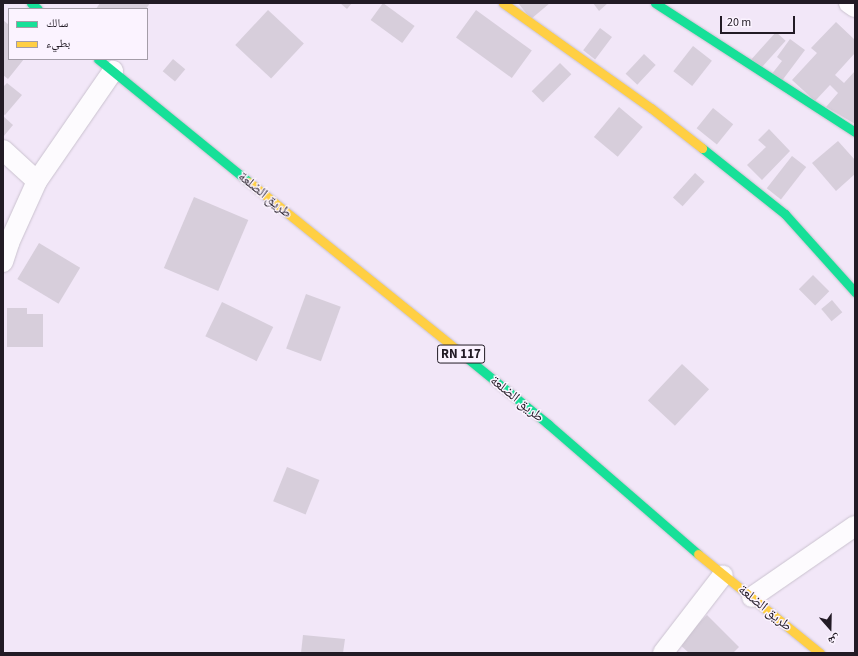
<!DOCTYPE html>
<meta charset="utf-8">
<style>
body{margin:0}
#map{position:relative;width:858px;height:656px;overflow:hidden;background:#f2e7f8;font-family:"Source Sans 3","Noto Naskh Arabic",sans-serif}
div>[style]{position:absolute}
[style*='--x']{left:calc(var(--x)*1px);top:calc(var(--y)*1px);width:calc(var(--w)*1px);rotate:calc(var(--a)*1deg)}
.building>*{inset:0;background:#d7cedb;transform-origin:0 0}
.roads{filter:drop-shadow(0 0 1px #cac2cf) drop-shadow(0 0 1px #cac2cf)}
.street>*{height:20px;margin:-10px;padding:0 10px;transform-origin:10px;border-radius:10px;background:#fdfbfe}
.fast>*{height:9px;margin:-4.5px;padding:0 4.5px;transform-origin:4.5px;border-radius:4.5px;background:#16e098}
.slow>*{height:9px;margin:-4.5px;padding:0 4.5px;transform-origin:4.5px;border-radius:4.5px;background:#ffcf43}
span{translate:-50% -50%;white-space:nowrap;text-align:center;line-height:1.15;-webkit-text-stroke:3px #fbf3ff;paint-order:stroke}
.shield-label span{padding:1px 3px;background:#fbf3ff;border:1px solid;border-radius:3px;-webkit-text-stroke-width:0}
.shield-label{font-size:13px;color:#221b25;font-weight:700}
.street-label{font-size:14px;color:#221b25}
.frame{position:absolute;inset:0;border:4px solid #221b25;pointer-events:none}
.legend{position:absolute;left:8px;top:8px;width:140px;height:52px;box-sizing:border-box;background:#fbf3ff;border:1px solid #a49da8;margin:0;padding:5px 7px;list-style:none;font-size:12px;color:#221b25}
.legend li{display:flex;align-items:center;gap:8px;height:20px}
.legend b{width:20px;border:1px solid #a49da8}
.north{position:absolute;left:810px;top:608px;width:40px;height:40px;-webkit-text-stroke:3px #fbf3ff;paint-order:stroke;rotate:160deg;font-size:11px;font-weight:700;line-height:16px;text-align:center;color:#221b25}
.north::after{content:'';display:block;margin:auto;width:14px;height:18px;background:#221b25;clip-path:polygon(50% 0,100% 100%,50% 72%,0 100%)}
.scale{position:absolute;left:720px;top:16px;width:75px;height:18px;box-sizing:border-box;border:2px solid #221b25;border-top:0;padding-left:5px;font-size:12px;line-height:14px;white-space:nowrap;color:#221b25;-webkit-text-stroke:3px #fbf3ff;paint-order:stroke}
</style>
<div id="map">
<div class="building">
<div style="clip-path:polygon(100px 3px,150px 3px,146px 9px,96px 9px)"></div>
<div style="clip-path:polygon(340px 3px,352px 3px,347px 9px)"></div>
<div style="left:383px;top:3px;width:39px;height:21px;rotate:36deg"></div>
<div style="clip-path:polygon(518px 3px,550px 3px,531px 19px)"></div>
<div style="clip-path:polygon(593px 3px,608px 3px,599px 11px)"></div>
<div style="left:268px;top:10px;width:49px;height:48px;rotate:43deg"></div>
<div style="left:476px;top:10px;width:69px;height:34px;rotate:36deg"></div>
<div style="clip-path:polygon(3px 20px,9px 25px,9px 59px,24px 59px,8px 79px,3px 75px)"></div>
<div style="clip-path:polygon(836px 22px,855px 40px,855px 53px,835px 75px,844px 83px,855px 71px,855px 124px,826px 107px,838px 93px,830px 85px,815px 101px,792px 80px,817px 53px,811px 48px)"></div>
<div style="left:600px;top:28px;width:15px;height:28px;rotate:37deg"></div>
<div style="left:776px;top:32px;width:13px;height:37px;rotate:42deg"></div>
<div style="clip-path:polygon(790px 39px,805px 50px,781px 82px,771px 75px,782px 61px,777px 57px)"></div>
<div style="left:693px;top:46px;width:24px;height:32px;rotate:38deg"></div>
<div style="left:644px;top:54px;width:16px;height:27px;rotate:43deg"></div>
<div style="left:173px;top:59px;width:16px;height:16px;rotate:40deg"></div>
<div style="left:560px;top:63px;width:16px;height:40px;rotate:45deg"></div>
<div style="clip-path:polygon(7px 83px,22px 95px,5px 115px,3px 114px,3px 87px)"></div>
<div style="left:619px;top:107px;width:31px;height:39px;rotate:40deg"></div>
<div style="left:713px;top:108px;width:26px;height:26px;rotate:39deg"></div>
<div style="clip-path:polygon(3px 116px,13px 125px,3px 137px)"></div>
<div style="clip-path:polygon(769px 129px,790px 151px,762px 180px,747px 165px,766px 147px,758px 140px)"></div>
<div style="clip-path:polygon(838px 141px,855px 160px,855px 174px,836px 191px,812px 163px)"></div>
<div style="left:792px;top:156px;width:18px;height:41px;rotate:38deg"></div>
<div style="left:695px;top:173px;width:13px;height:33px;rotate:42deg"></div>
<div style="left:194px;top:197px;width:59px;height:77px;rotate:23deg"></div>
<div style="left:39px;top:243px;width:48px;height:42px;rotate:31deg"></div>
<div style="left:813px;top:275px;width:23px;height:20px;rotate:45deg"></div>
<div style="left:306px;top:294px;width:37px;height:58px;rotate:20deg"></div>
<div style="left:832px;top:300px;width:16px;height:14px;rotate:50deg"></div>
<div style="left:222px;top:302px;width:57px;height:38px;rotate:26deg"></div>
<div style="clip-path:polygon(7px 308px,27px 308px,27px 314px,43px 314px,43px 347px,7px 347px)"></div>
<div style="left:682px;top:364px;width:37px;height:50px;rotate:43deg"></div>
<div style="left:287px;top:467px;width:35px;height:37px;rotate:22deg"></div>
<div style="clip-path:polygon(707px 615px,739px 647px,733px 653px,689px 653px,678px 643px)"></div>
<div style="clip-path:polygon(303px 635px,345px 639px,343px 653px,301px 653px)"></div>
</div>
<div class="roads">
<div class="street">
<div style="--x:849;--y:3;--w:7;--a:34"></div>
<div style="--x:3;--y:150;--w:46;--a:42.4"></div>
<div style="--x:3;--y:262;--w:20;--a:-72"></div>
<div style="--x:9;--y:243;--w:68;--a:-65.7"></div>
<div style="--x:37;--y:181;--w:134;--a:-55.4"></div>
<div style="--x:752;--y:597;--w:125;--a:-34.6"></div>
<div style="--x:663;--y:653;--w:98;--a:-52.4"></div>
</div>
<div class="fast">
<div style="--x:31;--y:3;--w:9;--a:41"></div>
<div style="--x:655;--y:3;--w:238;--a:32.8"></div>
<div style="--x:98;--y:59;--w:195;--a:39.2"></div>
<div style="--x:702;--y:148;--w:106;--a:38.5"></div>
<div style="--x:785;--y:214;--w:105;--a:48.1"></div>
<div style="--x:456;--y:349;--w:119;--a:39.2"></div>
<div style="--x:548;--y:424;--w:198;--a:40.9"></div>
</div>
<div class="slow">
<div style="--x:503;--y:3;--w:181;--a:35.4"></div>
<div style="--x:651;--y:108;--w:65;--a:38.1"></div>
<div style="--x:249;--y:182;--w:266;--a:38.9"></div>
<div style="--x:698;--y:554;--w:157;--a:39.1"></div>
</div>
</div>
<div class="shield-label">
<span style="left:461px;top:354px">RN 117</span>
</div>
<div class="street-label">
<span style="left:265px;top:195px;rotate:39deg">طريق الضلعة</span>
<span style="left:517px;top:399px;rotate:39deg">طريق الضلعة</span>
<span style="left:765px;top:608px;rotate:39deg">طريق الضلعة</span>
</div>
<div class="frame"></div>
<ul class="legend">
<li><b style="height:5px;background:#16e098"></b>سالك</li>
<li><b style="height:5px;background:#ffcf43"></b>بطيء</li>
</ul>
<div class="north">ش</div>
<div class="scale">20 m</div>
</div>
